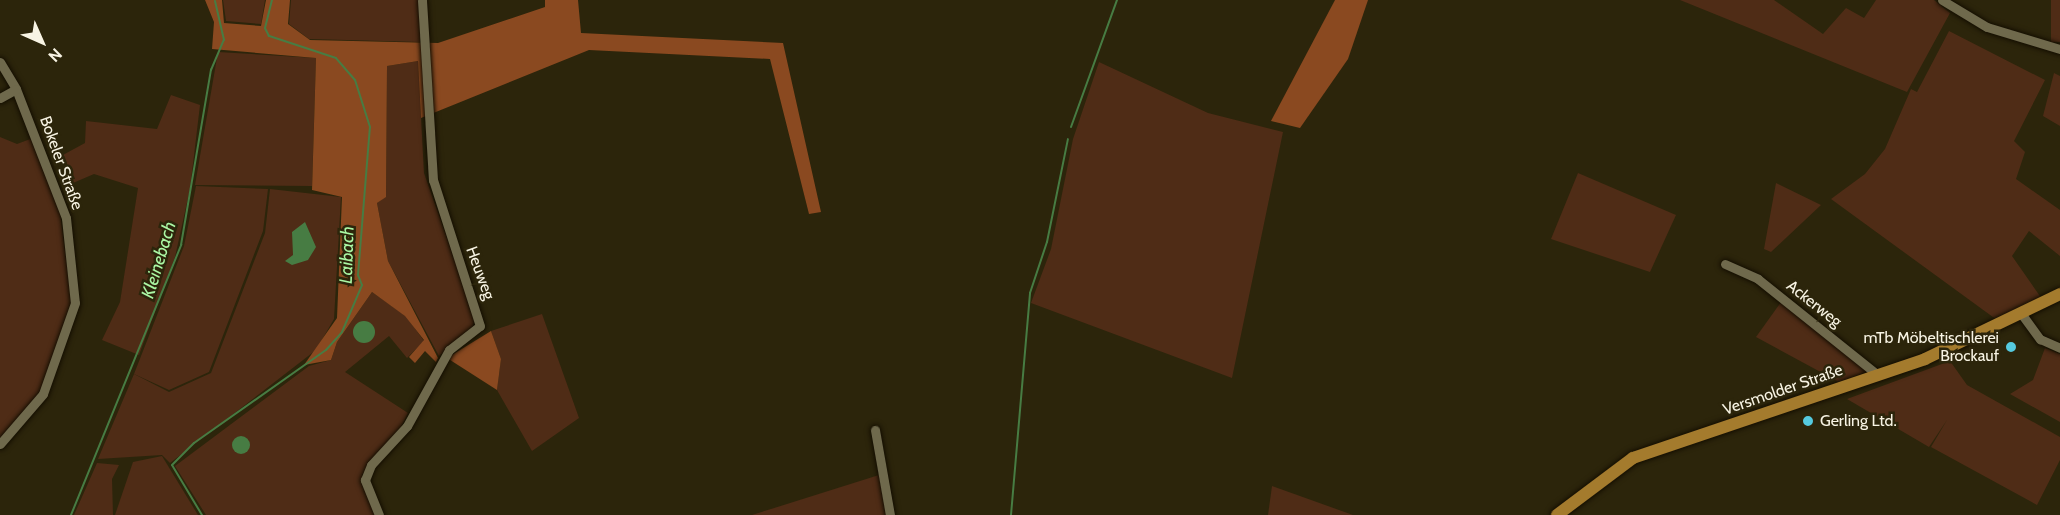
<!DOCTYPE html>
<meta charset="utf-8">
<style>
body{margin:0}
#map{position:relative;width:2060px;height:515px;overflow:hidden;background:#2c250b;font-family:Cabin,sans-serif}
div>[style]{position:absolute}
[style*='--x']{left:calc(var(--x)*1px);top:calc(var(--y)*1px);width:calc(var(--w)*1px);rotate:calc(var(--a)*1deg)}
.green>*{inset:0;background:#4f2c16;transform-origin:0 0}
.forest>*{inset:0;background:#8a4920}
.water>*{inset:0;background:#477c43}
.round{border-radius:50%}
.stream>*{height:2px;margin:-1px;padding:0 1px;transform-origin:1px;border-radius:1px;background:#477c43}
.roads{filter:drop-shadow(0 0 2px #140e00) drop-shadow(0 0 2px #140e00)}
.minor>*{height:9px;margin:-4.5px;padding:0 4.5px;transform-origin:4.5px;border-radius:4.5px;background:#6f694c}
.major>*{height:12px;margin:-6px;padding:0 6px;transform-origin:6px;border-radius:6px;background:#a47b2d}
.dots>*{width:16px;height:16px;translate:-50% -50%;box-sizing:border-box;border:3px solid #2c250b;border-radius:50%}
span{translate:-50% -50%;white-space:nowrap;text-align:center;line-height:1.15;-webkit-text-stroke:5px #2c250b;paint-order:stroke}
.street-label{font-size:16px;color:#f8f4e4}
.poi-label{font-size:16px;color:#f8f4e4}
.right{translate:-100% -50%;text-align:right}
.left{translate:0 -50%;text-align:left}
.water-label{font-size:18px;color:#abf7a4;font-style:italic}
.north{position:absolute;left:12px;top:12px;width:60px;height:60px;-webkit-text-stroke:4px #2c250b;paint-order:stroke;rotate:135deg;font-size:16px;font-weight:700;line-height:24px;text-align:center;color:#f8f4e4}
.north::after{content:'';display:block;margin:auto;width:21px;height:27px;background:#f8f4e4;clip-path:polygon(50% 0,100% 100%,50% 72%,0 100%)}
</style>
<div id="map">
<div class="green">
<div style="clip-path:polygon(223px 0,265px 0,261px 24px,226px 21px)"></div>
<div style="clip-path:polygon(291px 0,420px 0,420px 42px,309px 39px,289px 24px)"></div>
<div style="clip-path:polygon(1680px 0,1774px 0,1823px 34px,1846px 8px,1864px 18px,1876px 0,1934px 0,1950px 13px,1907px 92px)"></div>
<div style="left:2051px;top:0;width:9px;height:42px"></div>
<div style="clip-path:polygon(1949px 31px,2045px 80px,2014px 141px,2025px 152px,2016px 179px,2060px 210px,2060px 256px,2029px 231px,2012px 256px,2042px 299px,1997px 320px,1831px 199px,1865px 174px,1885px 149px,1911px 89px,1917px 92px)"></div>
<div style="clip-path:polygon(218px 52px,316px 58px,312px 186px,195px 185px)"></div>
<div style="clip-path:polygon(418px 61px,424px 173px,475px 318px,472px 329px,439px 356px,388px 261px,377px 203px,386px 196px,387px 66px)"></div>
<div style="clip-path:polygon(1099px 62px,1208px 113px,1283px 132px,1232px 378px,1031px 303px,1051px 249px,1073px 139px)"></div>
<div style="clip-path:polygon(2054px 73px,2060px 76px,2060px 126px,2043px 116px)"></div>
<div style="clip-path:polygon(171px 95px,200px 105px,190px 189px,175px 257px,139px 355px,102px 340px,120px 302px,138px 188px,94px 174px,73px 183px,61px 156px,85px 143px,86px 121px,157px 129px)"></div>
<div style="clip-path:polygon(0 137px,17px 144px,33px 138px,60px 213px,72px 305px,40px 394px,0 438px)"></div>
<div style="clip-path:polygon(1578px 173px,1676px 215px,1650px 272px,1551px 239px)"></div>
<div style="clip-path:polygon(1776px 183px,1821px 205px,1771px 252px,1764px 249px)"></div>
<div style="clip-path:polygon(196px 186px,268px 189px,263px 231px,209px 372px,169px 390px,134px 374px,184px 246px)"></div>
<div style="clip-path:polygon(270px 189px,341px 197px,334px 319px,316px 350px,170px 463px,162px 455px,98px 459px,134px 374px,169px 392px,211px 373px,265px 233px)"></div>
<div style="clip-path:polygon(372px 292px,406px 316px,424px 341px,407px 358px,389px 336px,345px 372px,408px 413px,395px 439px,362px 475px,376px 515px,206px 515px,175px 466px,309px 366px,331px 360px,337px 342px)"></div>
<div style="clip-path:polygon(1781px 302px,1869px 371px,1839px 382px,1756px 337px)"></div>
<div style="clip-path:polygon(542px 314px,579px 418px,532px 451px,497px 390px,501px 359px,491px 331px)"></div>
<div style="clip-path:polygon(2045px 348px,2060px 354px,2060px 422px,2010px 394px,2033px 380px)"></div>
<div style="clip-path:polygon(1950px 361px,1967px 385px,2060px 437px,2060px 460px,2037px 505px,1931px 447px,1947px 420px,1929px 447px,1847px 399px)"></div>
<div style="clip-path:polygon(162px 456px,198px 515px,115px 515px,133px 462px)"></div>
<div style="clip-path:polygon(97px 463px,119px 465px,112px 479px,113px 515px,74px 515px)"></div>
<div style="clip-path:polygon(879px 475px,886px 515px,752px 515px)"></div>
<div style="clip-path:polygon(1272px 486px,1353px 515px,1268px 515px)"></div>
</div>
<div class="forest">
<div style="clip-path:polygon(205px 0,222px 0,224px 23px,261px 26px,266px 0,290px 0,288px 24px,310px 40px,438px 43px,545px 7px,545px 0,578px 0,581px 33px,783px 43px,821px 212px,809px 214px,770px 59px,589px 50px,421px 118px,418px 61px,387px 66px,386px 197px,377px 203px,388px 261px,438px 358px,436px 362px,425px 351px,415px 363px,409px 357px,424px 340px,405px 316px,372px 292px,337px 342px,331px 360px,304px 365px,337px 318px,342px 197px,312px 190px,316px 58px,212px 49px,214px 22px)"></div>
<div style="clip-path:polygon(1335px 0,1368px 0,1348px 59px,1300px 128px,1271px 121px)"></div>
<div style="clip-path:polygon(491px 331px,501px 359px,497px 390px,447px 358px)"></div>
</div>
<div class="water">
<div style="clip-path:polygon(305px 222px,316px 247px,308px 260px,292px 265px,285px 261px,293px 255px,292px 232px)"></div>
<div class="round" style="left:353px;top:321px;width:22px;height:22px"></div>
<div class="round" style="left:232px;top:436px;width:18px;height:18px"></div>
</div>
<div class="stream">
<div style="--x:1071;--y:127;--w:135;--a:-70.1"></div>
<div style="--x:71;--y:515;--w:292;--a:-67.8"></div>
<div style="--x:181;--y:245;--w:178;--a:-80.3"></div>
<div style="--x:211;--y:70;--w:33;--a:-67"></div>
<div style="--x:224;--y:40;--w:40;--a:-103"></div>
<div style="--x:202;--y:515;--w:58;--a:-121"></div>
<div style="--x:172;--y:465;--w:31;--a:-45"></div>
<div style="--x:194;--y:443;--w:161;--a:-35.2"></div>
<div style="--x:326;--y:350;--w:24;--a:-48"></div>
<div style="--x:342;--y:332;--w:51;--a:-66.9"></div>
<div style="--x:362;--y:285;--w:11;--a:-112"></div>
<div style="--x:358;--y:275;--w:148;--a:-85.4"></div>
<div style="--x:370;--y:127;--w:49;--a:-107.7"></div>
<div style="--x:355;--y:80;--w:29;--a:-131"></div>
<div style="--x:336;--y:58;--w:71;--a:-161.8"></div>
<div style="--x:269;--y:36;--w:9;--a:-117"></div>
<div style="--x:265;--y:28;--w:29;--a:-76"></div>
<div style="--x:1011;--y:515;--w:223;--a:-85.1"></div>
<div style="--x:1030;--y:293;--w:54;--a:-71.6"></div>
<div style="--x:1047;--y:242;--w:105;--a:-78.5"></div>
</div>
<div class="roads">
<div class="minor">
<div style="--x:1942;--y:0;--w:52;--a:31"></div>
<div style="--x:1987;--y:27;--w:76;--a:16.8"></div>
<div style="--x:0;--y:62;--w:31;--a:59"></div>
<div style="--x:16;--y:89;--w:138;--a:68.8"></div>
<div style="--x:66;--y:218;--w:85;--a:84"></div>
<div style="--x:75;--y:303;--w:96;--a:109.4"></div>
<div style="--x:43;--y:394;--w:66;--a:130.7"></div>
<div style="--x:0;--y:98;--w:18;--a:-29"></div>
<div style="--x:1725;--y:264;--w:36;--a:24"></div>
<div style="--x:1758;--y:279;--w:154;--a:38.7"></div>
<div style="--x:2023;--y:316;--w:29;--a:54"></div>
<div style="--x:2040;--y:339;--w:22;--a:24"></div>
<div style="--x:875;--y:430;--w:86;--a:80"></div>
<div style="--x:379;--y:515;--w:38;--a:-112"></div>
<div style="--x:365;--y:480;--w:16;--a:-68"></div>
<div style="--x:371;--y:465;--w:53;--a:-47.3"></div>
<div style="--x:407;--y:426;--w:87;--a:-61.1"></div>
<div style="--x:449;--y:350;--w:39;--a:-38"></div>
<div style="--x:480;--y:326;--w:153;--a:-107.8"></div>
<div style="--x:433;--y:180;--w:180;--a:-93.5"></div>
</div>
<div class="major">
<div style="--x:1557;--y:515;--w:95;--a:-36.9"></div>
<div style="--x:1633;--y:458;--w:308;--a:-18.7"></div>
<div style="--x:1925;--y:359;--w:150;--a:-25.7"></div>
</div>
</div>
<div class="dots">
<div style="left:2011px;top:347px;background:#55cadf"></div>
<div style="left:1808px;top:421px;background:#55cadf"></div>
</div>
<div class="street-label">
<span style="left:61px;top:163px;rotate:70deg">Bokeler Straße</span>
<span style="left:480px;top:273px;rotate:70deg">Heuweg</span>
<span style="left:1814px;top:304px;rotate:38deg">Ackerweg</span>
<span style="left:1783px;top:390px;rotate:-19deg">Versmolder Straße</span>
</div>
<div class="poi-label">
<span class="right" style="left:1999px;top:347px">mTb Möbeltischlerei<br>Brockauf</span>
<span class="left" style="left:1820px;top:421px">Gerling Ltd.</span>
</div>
<div class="water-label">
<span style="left:347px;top:255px;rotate:-88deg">Laibach</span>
<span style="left:159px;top:260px;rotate:-73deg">Kleinebach</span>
</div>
<div class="north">N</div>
</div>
